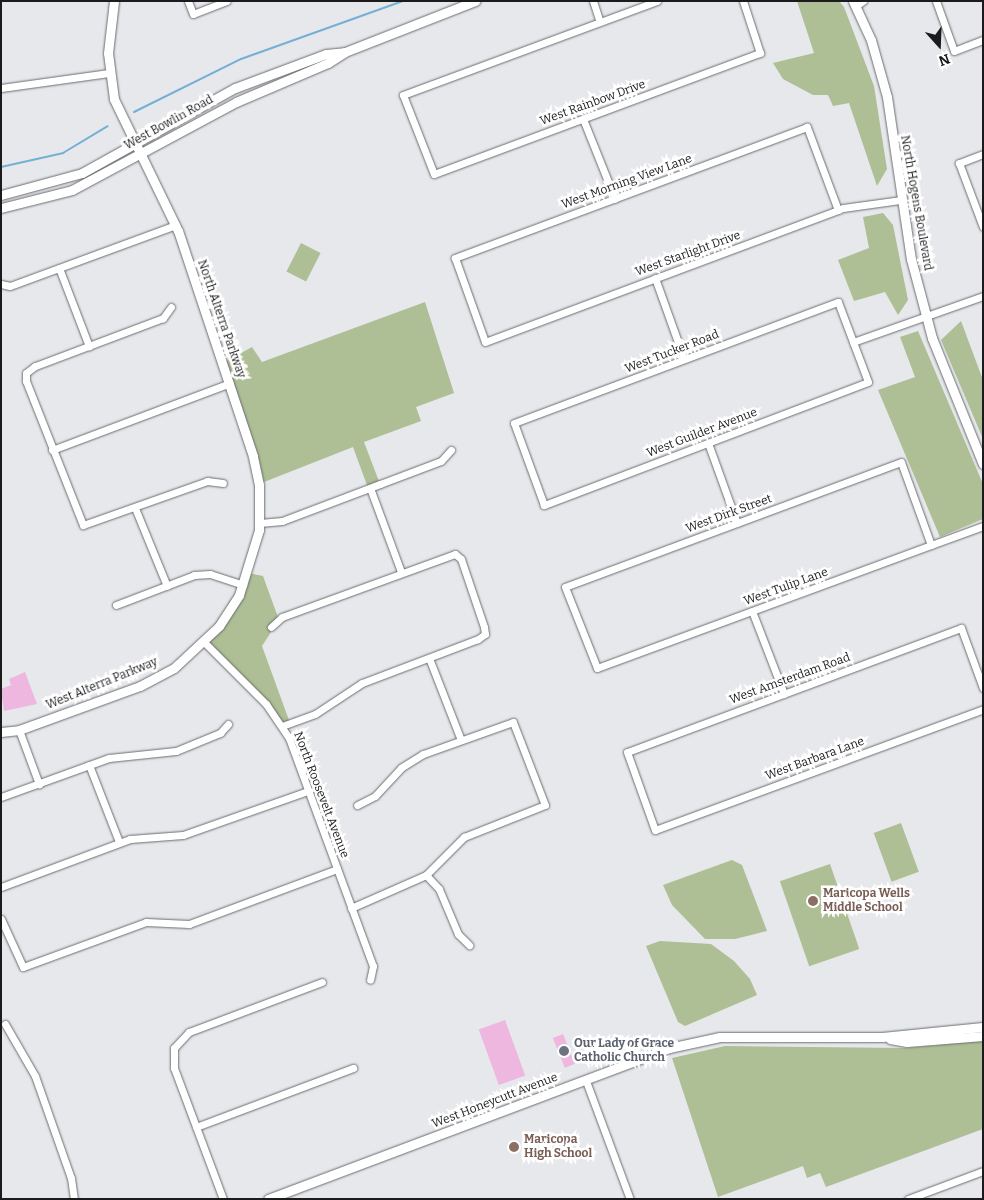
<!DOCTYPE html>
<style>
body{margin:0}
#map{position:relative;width:984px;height:1200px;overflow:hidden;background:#e6e8ec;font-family:Bitter,serif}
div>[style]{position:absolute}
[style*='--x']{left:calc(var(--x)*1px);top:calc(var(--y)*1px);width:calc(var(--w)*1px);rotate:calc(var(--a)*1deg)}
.green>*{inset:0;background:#aebe95;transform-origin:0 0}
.stream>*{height:2px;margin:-1px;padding:0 1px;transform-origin:1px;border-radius:1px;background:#74b0d5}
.building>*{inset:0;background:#eeb7e0;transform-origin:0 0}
.roads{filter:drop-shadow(0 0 1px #6a6c70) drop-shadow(0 0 1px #6a6c70)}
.minor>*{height:7px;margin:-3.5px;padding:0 3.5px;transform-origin:3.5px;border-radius:3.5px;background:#fff}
.tertiary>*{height:9px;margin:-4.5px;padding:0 4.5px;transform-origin:4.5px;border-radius:4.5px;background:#fff}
.dots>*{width:14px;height:14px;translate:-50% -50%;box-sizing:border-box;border:2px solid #fff;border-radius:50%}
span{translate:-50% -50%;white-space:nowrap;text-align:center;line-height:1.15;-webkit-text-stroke:5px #fff;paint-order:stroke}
.street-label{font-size:12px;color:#1b1b1d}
.education-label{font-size:12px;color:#785e54;font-weight:700}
.left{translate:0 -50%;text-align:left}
.worship-label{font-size:12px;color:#5b616d;font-weight:700}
.frame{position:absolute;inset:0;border:2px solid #1b1b1d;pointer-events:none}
.north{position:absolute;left:914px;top:20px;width:50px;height:50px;-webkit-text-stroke:4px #fff;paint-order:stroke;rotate:160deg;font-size:14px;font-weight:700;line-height:20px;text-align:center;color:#1b1b1d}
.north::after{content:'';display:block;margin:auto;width:18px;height:22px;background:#1b1b1d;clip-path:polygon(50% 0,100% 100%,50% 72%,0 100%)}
</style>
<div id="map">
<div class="green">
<div style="clip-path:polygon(797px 1px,839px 1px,844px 7px,874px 86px,887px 169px,877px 186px,849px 103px,833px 106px,828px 95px,813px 95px,783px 79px,773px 63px,814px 53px)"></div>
<div style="clip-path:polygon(883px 213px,893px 225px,908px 300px,898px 315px,885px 292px,854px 301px,838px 260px,869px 248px,863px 217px)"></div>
<div style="left:301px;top:243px;width:22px;height:32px;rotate:27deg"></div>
<div style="clip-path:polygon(425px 302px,454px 393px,416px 407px,421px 421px,364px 442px,380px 484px,368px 488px,353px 447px,259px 484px,223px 363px,252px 347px,262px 362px)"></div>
<div style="clip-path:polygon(961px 321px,983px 380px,983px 439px,941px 340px)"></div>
<div style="clip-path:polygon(918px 331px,983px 484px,983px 519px,940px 537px,878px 390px,915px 377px,900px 337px)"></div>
<div style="clip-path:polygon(248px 573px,263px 576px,279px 620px,262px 646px,290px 723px,282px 726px,204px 642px)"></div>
<div style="left:901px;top:823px;width:52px;height:29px;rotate:70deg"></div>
<div style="clip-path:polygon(732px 860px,742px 865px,767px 931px,735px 939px,705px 939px,672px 905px,663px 885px)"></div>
<div style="left:830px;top:864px;width:90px;height:53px;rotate:71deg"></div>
<div style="clip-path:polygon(660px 941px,711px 944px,734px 961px,750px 979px,757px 995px,685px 1026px,678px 1022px,646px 946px)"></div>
<div style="clip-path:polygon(983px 1041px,983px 1129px,826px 1187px,820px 1173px,807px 1178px,803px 1166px,718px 1197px,672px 1058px,725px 1046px,906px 1048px)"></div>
</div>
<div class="stream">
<div style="--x:134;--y:112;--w:119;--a:-26.4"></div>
<div style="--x:241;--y:59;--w:172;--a:-19.7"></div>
<div style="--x:1;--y:167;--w:64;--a:-12.7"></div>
<div style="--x:63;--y:153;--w:52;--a:-31"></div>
</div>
<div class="building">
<div style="clip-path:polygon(25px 672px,37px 704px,4px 711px,1px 689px,11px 685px,9px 679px)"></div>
<div style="left:505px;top:1020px;width:59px;height:28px;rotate:70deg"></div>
<div style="left:563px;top:1034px;width:32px;height:11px;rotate:68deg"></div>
</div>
<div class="roads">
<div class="minor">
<div style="--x:188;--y:1;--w:14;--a:69"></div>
<div style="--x:193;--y:14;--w:36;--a:-21"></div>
<div style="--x:593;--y:1;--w:22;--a:72"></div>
<div style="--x:657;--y:1;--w:271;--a:159.7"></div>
<div style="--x:403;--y:95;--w:85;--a:68.6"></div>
<div style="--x:434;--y:174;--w:348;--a:-20.4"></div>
<div style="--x:760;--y:53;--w:55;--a:-108.1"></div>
<div style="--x:936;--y:1;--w:53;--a:70.2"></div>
<div style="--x:954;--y:51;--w:31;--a:-21"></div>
<div style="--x:856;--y:6;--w:9;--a:-36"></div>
<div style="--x:1;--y:88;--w:109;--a:-7.9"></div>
<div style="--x:583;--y:119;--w:86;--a:68.2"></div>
<div style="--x:983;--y:154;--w:26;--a:159"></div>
<div style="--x:959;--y:163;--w:68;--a:69.4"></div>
<div style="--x:838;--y:210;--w:89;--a:-110.5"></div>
<div style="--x:807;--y:127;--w:376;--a:159.6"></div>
<div style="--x:455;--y:258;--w:89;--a:70.3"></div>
<div style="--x:485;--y:342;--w:377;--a:-20.5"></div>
<div style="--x:838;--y:210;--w:5;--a:-22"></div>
<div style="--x:843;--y:208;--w:59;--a:-7.9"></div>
<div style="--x:59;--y:268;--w:84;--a:69"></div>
<div style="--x:655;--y:278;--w:86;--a:70.3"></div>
<div style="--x:1;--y:284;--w:9;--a:13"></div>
<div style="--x:10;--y:286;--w:177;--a:-20.2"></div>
<div style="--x:838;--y:302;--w:85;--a:69.4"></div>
<div style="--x:868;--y:382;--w:347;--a:159.2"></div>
<div style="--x:544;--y:505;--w:87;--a:-110.1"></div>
<div style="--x:514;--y:423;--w:346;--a:-20.5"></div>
<div style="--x:171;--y:307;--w:14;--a:126"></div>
<div style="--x:163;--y:318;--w:137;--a:159.4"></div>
<div style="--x:35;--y:366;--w:11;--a:142"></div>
<div style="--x:26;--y:373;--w:8;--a:90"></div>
<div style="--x:26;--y:381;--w:155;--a:68.4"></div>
<div style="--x:83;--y:525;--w:132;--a:-19.5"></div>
<div style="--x:207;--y:481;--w:16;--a:7"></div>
<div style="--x:853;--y:342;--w:138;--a:-19.5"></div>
<div style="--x:708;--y:443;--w:85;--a:70.1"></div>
<div style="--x:52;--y:450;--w:190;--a:-20.6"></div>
<div style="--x:370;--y:488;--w:90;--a:69.7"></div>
<div style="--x:135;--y:508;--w:84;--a:67.7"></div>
<div style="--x:260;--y:523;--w:22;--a:-5"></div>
<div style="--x:282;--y:521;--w:105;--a:-20.7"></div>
<div style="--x:380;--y:484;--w:65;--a:-20.7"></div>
<div style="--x:441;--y:461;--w:15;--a:-48"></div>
<div style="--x:931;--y:545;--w:88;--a:-109.9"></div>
<div style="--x:901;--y:462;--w:358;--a:159.6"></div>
<div style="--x:565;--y:587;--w:87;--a:68.4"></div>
<div style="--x:597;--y:668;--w:356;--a:-20.2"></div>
<div style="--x:931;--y:545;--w:55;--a:-20.1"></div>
<div style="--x:116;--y:605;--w:84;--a:-21"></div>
<div style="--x:194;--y:575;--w:16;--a:-4"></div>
<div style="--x:210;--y:574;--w:35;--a:18"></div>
<div style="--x:752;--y:611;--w:89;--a:68.9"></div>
<div style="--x:271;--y:627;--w:15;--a:-42"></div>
<div style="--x:282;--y:617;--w:184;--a:-20"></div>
<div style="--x:455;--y:554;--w:8;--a:40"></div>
<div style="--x:461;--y:559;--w:72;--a:71.3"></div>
<div style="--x:484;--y:627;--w:7;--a:82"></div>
<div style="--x:485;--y:634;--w:9;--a:144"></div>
<div style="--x:478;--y:639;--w:124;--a:159.2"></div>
<div style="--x:362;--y:683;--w:56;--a:146.6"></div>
<div style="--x:315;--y:714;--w:35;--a:160"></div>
<div style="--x:204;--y:642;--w:88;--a:45"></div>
<div style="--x:266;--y:704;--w:41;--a:55.9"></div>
<div style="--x:289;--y:738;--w:243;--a:69.8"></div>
<div style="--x:373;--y:966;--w:14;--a:102"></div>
<div style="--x:429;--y:658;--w:88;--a:68.7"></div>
<div style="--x:983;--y:688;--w:64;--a:-110.1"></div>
<div style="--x:961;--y:628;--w:356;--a:159.6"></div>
<div style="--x:627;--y:752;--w:83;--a:70.3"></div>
<div style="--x:655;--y:830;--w:350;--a:-20.2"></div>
<div style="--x:19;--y:730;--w:58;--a:69.7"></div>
<div style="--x:89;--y:765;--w:83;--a:68.7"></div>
<div style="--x:1;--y:797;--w:115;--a:-19.9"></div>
<div style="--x:109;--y:758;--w:67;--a:-6"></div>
<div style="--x:176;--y:751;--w:48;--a:-22.2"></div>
<div style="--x:220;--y:733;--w:12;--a:-48"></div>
<div style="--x:426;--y:875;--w:19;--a:47"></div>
<div style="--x:439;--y:889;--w:49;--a:67.1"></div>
<div style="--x:458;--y:934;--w:16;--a:45"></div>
<div style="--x:1;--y:887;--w:138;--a:-20.4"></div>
<div style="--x:130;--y:839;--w:53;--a:-4.3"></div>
<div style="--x:183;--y:835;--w:133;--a:-19.4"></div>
<div style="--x:351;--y:908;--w:82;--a:-23.7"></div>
<div style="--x:426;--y:875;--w:54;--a:-45"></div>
<div style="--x:464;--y:837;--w:87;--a:-21.6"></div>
<div style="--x:545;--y:805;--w:89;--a:-111.1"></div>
<div style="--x:513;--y:722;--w:96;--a:160.4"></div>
<div style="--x:423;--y:754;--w:26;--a:148"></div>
<div style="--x:401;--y:768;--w:38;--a:133"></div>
<div style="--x:375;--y:796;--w:20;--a:153"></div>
<div style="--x:1;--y:919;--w:53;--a:65.4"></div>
<div style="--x:23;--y:967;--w:131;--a:-20.1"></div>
<div style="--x:146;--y:922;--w:43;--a:2.7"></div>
<div style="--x:189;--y:924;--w:158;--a:-20.4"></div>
<div style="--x:5;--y:1024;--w:60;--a:60"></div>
<div style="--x:35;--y:1076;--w:108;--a:70.6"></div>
<div style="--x:71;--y:1178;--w:21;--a:82"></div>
<div style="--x:586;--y:1081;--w:126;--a:69.6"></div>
<div style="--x:196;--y:1127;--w:168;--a:-20.6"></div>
<div style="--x:223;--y:1199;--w:140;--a:-110.5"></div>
<div style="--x:174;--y:1068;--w:20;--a:-90"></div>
<div style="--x:174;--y:1048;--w:22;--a:-47"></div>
<div style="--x:189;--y:1032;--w:142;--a:-20.6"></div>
<div style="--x:908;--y:1199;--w:80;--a:-20.5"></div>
</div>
<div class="tertiary">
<div style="--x:853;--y:1;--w:43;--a:65.2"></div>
<div style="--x:871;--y:40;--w:59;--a:74.3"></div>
<div style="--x:887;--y:97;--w:164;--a:81.6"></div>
<div style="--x:911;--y:259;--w:82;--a:75.1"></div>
<div style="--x:932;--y:338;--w:136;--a:68"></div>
<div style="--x:1;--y:195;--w:84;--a:-15.2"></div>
<div style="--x:82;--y:173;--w:175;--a:-29.1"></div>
<div style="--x:235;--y:88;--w:97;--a:-20.5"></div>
<div style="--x:326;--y:54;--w:18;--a:-6"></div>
<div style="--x:1;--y:208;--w:73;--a:-14.2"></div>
<div style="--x:72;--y:190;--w:186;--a:-28.2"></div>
<div style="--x:236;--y:102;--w:100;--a:-23"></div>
<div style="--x:328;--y:63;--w:20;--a:-33"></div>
<div style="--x:345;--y:52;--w:140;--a:-21.4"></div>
<div style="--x:1;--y:732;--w:18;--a:-6"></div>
<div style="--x:19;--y:730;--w:129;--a:-20"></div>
<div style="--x:140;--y:686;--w:38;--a:-28"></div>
<div style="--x:174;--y:668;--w:62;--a:-43"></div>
<div style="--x:219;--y:626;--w:37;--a:-57"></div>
<div style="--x:239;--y:595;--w:68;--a:-72.9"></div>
<div style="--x:259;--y:530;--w:45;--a:-90"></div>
<div style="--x:259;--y:485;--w:30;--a:-102"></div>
<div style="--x:253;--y:456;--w:237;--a:-108.4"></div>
<div style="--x:178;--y:231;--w:147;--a:-115.9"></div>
<div style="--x:114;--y:99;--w:46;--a:-97.4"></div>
<div style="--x:108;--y:53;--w:52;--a:-83.4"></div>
<div style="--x:890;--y:1039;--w:17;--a:10"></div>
<div style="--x:907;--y:1042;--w:76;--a:-4.5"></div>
<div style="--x:268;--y:1199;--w:428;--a:-20.6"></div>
<div style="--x:669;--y:1048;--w:52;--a:-12.2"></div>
<div style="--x:720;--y:1037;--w:162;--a:0"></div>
<div style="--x:882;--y:1037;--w:101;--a:-5.7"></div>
</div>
</div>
<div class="dots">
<div style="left:813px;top:901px;background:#8d6e63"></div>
<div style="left:564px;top:1051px;background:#6b7280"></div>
<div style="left:514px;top:1147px;background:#8d6e63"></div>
</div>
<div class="street-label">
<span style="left:593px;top:103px;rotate:-20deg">West Rainbow Drive</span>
<span style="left:169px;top:123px;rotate:-29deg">West Bowlin Road</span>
<span style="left:627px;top:182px;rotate:-20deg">West Morning View Lane</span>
<span style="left:916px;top:203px;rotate:80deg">North Hogens Boulevard</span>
<span style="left:688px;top:254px;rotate:-20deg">West Starlight Drive</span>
<span style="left:221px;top:319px;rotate:71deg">North Alterra Parkway</span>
<span style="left:672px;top:352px;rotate:-21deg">West Tucker Road</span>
<span style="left:702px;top:433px;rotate:-21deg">West Guilder Avenue</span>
<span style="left:729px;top:514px;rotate:-20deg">West Dirk Street</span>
<span style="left:786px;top:587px;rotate:-20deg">West Tulip Lane</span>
<span style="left:790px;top:679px;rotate:-20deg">West Amsterdam Road</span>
<span style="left:102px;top:684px;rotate:-22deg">West Alterra Parkway</span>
<span style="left:815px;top:759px;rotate:-20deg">West Barbara Lane</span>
<span style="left:321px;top:795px;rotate:69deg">North Roosevelt Avenue</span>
<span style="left:495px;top:1101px;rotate:-21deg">West Honeycutt Avenue</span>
</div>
<div class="education-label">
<span class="left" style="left:823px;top:901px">Maricopa Wells<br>Middle School</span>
<span class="left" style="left:524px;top:1147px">Maricopa<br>High School</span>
</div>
<div class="worship-label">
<span class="left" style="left:574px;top:1051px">Our Lady of Grace<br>Catholic Church</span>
</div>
<div class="frame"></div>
<div class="north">N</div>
</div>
